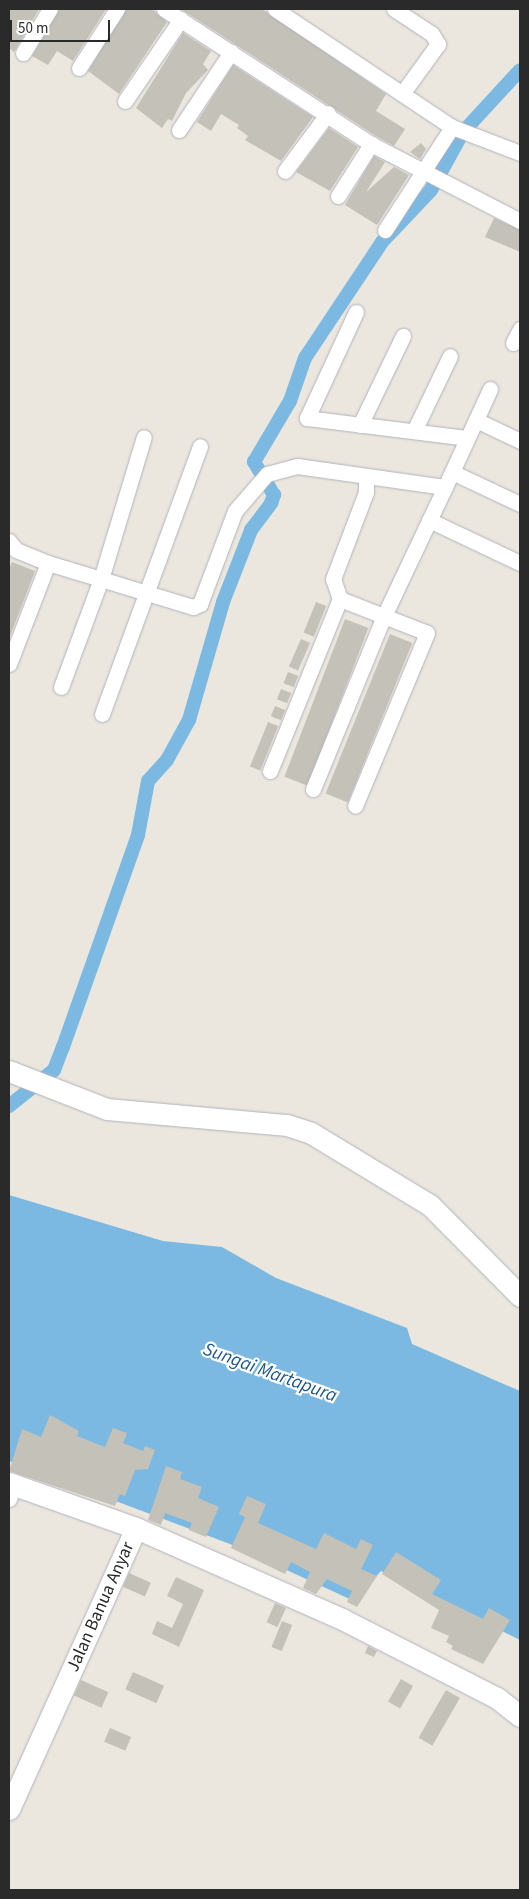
<!DOCTYPE html>
<style>
body{margin:0}
#map{position:relative;width:529px;height:1899px;overflow:hidden;background:#ebe7de;font-family:"Source Sans 3",sans-serif}
div>[style]{position:absolute}
[style*='--x']{left:calc(var(--x)*1px);top:calc(var(--y)*1px);width:calc(var(--w)*1px);rotate:calc(var(--a)*1deg)}
.water>*{inset:0;background:#7bb9e3}
.canal>*{height:14px;margin:-7px;padding:0 7px;transform-origin:7px;border-radius:7px;background:#7bb9e3}
.building>*{inset:0;background:#c4c1b9;transform-origin:0 0}
.roads{filter:drop-shadow(0 0 1px #b1b2bd) drop-shadow(0 0 1px #b1b2bd)}
.street>*{height:15px;margin:-7.5px;padding:0 7.5px;transform-origin:7.5px;border-radius:7.5px;background:#fff}
.secondary>*{height:21px;margin:-10.5px;padding:0 10.5px;transform-origin:10.5px;border-radius:10.5px;background:#fff}
span{translate:-50% -50%;white-space:nowrap;text-align:center;line-height:1.15;-webkit-text-stroke:4.5px #fff;paint-order:stroke}
.street-label{font-size:18px;color:#2a2a2a}
.water-label{font-size:19px;color:#1a578e;font-style:italic}
.frame{position:absolute;inset:0;border:10px solid #2a2a2a;pointer-events:none}
.scale{position:absolute;left:10px;top:20px;width:100px;height:22px;box-sizing:border-box;border:2px solid #2a2a2a;border-top:0;padding-left:6px;font-size:15px;line-height:18px;white-space:nowrap;color:#2a2a2a;-webkit-text-stroke:4px #fff;paint-order:stroke}
</style>
<div id="map">
<div class="water">
<div style="clip-path:polygon(9px 1195px,163px 1241px,222px 1247px,276px 1278px,407px 1328px,412px 1344px,520px 1391px,520px 1640px,381px 1571px,354px 1601px,230px 1544px,9px 1461px)"></div>
</div>
<div class="canal">
<div style="--x:9;--y:1106;--w:58;--a:-38.7"></div>
<div style="--x:54;--y:1070;--w:25;--a:-69"></div>
<div style="--x:63;--y:1047;--w:225;--a:-70.5"></div>
<div style="--x:138;--y:835;--w:55;--a:-79.5"></div>
<div style="--x:148;--y:781;--w:28;--a:-48"></div>
<div style="--x:167;--y:760;--w:46;--a:-61.2"></div>
<div style="--x:189;--y:720;--w:123;--a:-73.9"></div>
<div style="--x:223;--y:602;--w:77;--a:-68.7"></div>
<div style="--x:251;--y:530;--w:34;--a:-53"></div>
<div style="--x:271;--y:503;--w:9;--a:-69"></div>
<div style="--x:274;--y:495;--w:39;--a:-121"></div>
<div style="--x:254;--y:462;--w:71;--a:-59.5"></div>
<div style="--x:290;--y:401;--w:46;--a:-70.8"></div>
<div style="--x:305;--y:358;--w:139;--a:-56.4"></div>
<div style="--x:382;--y:242;--w:71;--a:-46.7"></div>
<div style="--x:431;--y:190;--w:66;--a:-61.1"></div>
<div style="--x:463;--y:132;--w:84;--a:-47.4"></div>
</div>
<div class="building">
<div style="clip-path:polygon(9px 9px,39px 9px,14px 52px,9px 48px)"></div>
<div style="clip-path:polygon(59px 9px,106px 9px,73px 61px,57px 51px,48px 65px,32px 56px)"></div>
<div style="clip-path:polygon(126px 9px,152px 9px,167px 22px,119px 94px,88px 71px)"></div>
<div style="clip-path:polygon(181px 9px,262px 9px,386px 94px,376px 111px,405px 129px,394px 146px,376px 136px)"></div>
<div style="clip-path:polygon(183px 33px,211px 51px,203px 64px,208px 70px,186px 93px,172px 121px,168px 119px,162px 128px,136px 108px)"></div>
<div style="clip-path:polygon(233px 65px,313px 117px,281px 161px,245px 140px,248px 136px,237px 128px,239px 125px,221px 114px,211px 131px,197px 122px)"></div>
<div style="clip-path:polygon(329px 128px,358px 147px,330px 191px,296px 172px)"></div>
<div style="clip-path:polygon(421px 143px,426px 149px,420px 159px,410px 152px)"></div>
<div style="clip-path:polygon(374px 156px,385px 162px,366px 192px,394px 167px,409px 175px,377px 225px,345px 205px)"></div>
<div style="clip-path:polygon(494px 218px,520px 230px,520px 252px,485px 237px)"></div>
<div style="clip-path:polygon(12px 562px,35px 571px,9px 639px,9px 569px)"></div>
<div style="left:316px;top:602px;width:11px;height:33px;rotate:22deg"></div>
<div style="left:345px;top:619px;width:25px;height:169px;rotate:21deg"></div>
<div style="left:390px;top:634px;width:24px;height:172px;rotate:22deg"></div>
<div style="left:301px;top:639px;width:10px;height:30px;rotate:24deg"></div>
<div style="left:288px;top:672px;width:11px;height:12px;rotate:22deg"></div>
<div style="left:281px;top:689px;width:11px;height:11px;rotate:22deg"></div>
<div style="left:275px;top:706px;width:11px;height:11px;rotate:22deg"></div>
<div style="left:268px;top:722px;width:11px;height:48px;rotate:22deg"></div>
<div style="clip-path:polygon(50px 1415px,79px 1431px,77px 1436px,105px 1447px,113px 1428px,127px 1433px,123px 1443px,143px 1451px,145px 1446px,155px 1450px,148px 1469px,135px 1470px,125px 1496px,120px 1494px,115px 1506px,9px 1471px,22px 1429px,41px 1437px)"></div>
<div style="clip-path:polygon(166px 1466px,182px 1472px,180px 1479px,202px 1487px,198px 1498px,219px 1507px,206px 1537px,189px 1530px,192px 1523px,165px 1513px,161px 1525px,148px 1520px)"></div>
<div style="clip-path:polygon(247px 1496px,266px 1504px,258px 1523px,316px 1549px,324px 1533px,356px 1549px,361px 1539px,373px 1545px,361px 1569px,377px 1576px,357px 1607px,347px 1602px,352px 1591px,327px 1579px,316px 1594px,303px 1588px,310px 1572px,291px 1562px,285px 1574px,231px 1548px,245px 1517px,239px 1514px)"></div>
<div style="clip-path:polygon(396px 1552px,441px 1580px,432px 1594px,483px 1619px,489px 1608px,510px 1620px,483px 1664px,451px 1649px,453px 1646px,446px 1642px,449px 1636px,431px 1628px,439px 1610px,382px 1574px)"></div>
<div style="left:129px;top:1573px;width:24px;height:15px;rotate:24deg"></div>
<div style="clip-path:polygon(176px 1577px,204px 1590px,179px 1647px,152px 1634px,157px 1621px,172px 1628px,183px 1604px,167px 1596px)"></div>
<div style="left:275px;top:1603px;width:12px;height:21px;rotate:24deg"></div>
<div style="left:282px;top:1621px;width:11px;height:28px;rotate:22deg"></div>
<div style="clip-path:polygon(368px 1646px,377px 1651px,374px 1657px,365px 1653px)"></div>
<div style="left:133px;top:1672px;width:34px;height:19px;rotate:24deg"></div>
<div style="left:401px;top:1679px;width:14px;height:26px;rotate:30deg"></div>
<div style="left:81px;top:1680px;width:30px;height:17px;rotate:24deg"></div>
<div style="left:446px;top:1690px;width:16px;height:55px;rotate:30deg"></div>
<div style="left:110px;top:1728px;width:23px;height:15px;rotate:23deg"></div>
</div>
<div class="roads">
<div class="street">
<div style="--x:164;--y:9;--w:247;--a:33.1"></div>
<div style="--x:371;--y:144;--w:168;--a:27.3"></div>
<div style="--x:275;--y:9;--w:213;--a:33.7"></div>
<div style="--x:452;--y:127;--w:123;--a:123"></div>
<div style="--x:394;--y:9;--w:45;--a:33.3"></div>
<div style="--x:432;--y:34;--w:12;--a:59"></div>
<div style="--x:438;--y:44;--w:58;--a:125.9"></div>
<div style="--x:23;--y:53;--w:52;--a:-58.5"></div>
<div style="--x:79;--y:68;--w:70;--a:-57.2"></div>
<div style="--x:125;--y:101;--w:99;--a:-55.7"></div>
<div style="--x:452;--y:127;--w:73;--a:20.9"></div>
<div style="--x:179;--y:130;--w:94;--a:-56.3"></div>
<div style="--x:285;--y:171;--w:72;--a:-53.4"></div>
<div style="--x:338;--y:196;--w:62;--a:-57.6"></div>
<div style="--x:356;--y:312;--w:117;--a:114.8"></div>
<div style="--x:307;--y:418;--w:161;--a:7.1"></div>
<div style="--x:513;--y:343;--w:16;--a:-63"></div>
<div style="--x:476;--y:420;--w:49;--a:25.5"></div>
<div style="--x:360;--y:425;--w:99;--a:-64.2"></div>
<div style="--x:414;--y:431;--w:83;--a:-64.4"></div>
<div style="--x:452;--y:472;--w:75;--a:25.2"></div>
<div style="--x:429;--y:520;--w:101;--a:25.3"></div>
<div style="--x:9;--y:541;--w:11;--a:52"></div>
<div style="--x:16;--y:550;--w:35;--a:22"></div>
<div style="--x:48;--y:563;--w:152;--a:16.9"></div>
<div style="--x:193;--y:607;--w:8;--a:-23"></div>
<div style="--x:200;--y:604;--w:99;--a:-69.4"></div>
<div style="--x:235;--y:511;--w:49;--a:-49.1"></div>
<div style="--x:267;--y:474;--w:31;--a:-15"></div>
<div style="--x:297;--y:466;--w:149;--a:8.1"></div>
<div style="--x:445;--y:487;--w:108;--a:-65.3"></div>
<div style="--x:340;--y:599;--w:93;--a:21.3"></div>
<div style="--x:427;--y:633;--w:187;--a:112.6"></div>
<div style="--x:9;--y:664;--w:108;--a:-68.9"></div>
<div style="--x:61;--y:687;--w:115;--a:-69.7"></div>
<div style="--x:101;--y:579;--w:148;--a:-73.2"></div>
<div style="--x:102;--y:714;--w:285;--a:-69.9"></div>
<div style="--x:270;--y:771;--w:186;--a:-67.9"></div>
<div style="--x:340;--y:599;--w:21;--a:-109"></div>
<div style="--x:333;--y:579;--w:93;--a:-69.2"></div>
<div style="--x:366;--y:492;--w:14;--a:-90"></div>
<div style="--x:313;--y:789;--w:187;--a:-67.7"></div>
<div style="--x:384;--y:616;--w:143;--a:-64.7"></div>
<div style="--x:9;--y:1499;--w:15;--a:-70"></div>
</div>
<div class="secondary">
<div style="--x:9;--y:1071;--w:105;--a:21.2"></div>
<div style="--x:107;--y:1109;--w:181;--a:5.1"></div>
<div style="--x:287;--y:1125;--w:25;--a:18"></div>
<div style="--x:311;--y:1133;--w:139;--a:31.2"></div>
<div style="--x:430;--y:1205;--w:128;--a:45.3"></div>
<div style="--x:9;--y:1483;--w:135;--a:19.5"></div>
<div style="--x:136;--y:1528;--w:225;--a:23.8"></div>
<div style="--x:342;--y:1619;--w:174;--a:27"></div>
<div style="--x:497;--y:1698;--w:29;--a:38"></div>
<div style="--x:9;--y:1809;--w:308;--a:-65.7"></div>
</div>
</div>
<div class="street-label">
<span style="left:101px;top:1607px;rotate:-66deg">Jalan Banua Anyar</span>
</div>
<div class="water-label">
<span style="left:270px;top:1373px;rotate:20deg">Sungai Martapura</span>
</div>
<div class="frame"></div>
<div class="scale">50 m</div>
</div>
